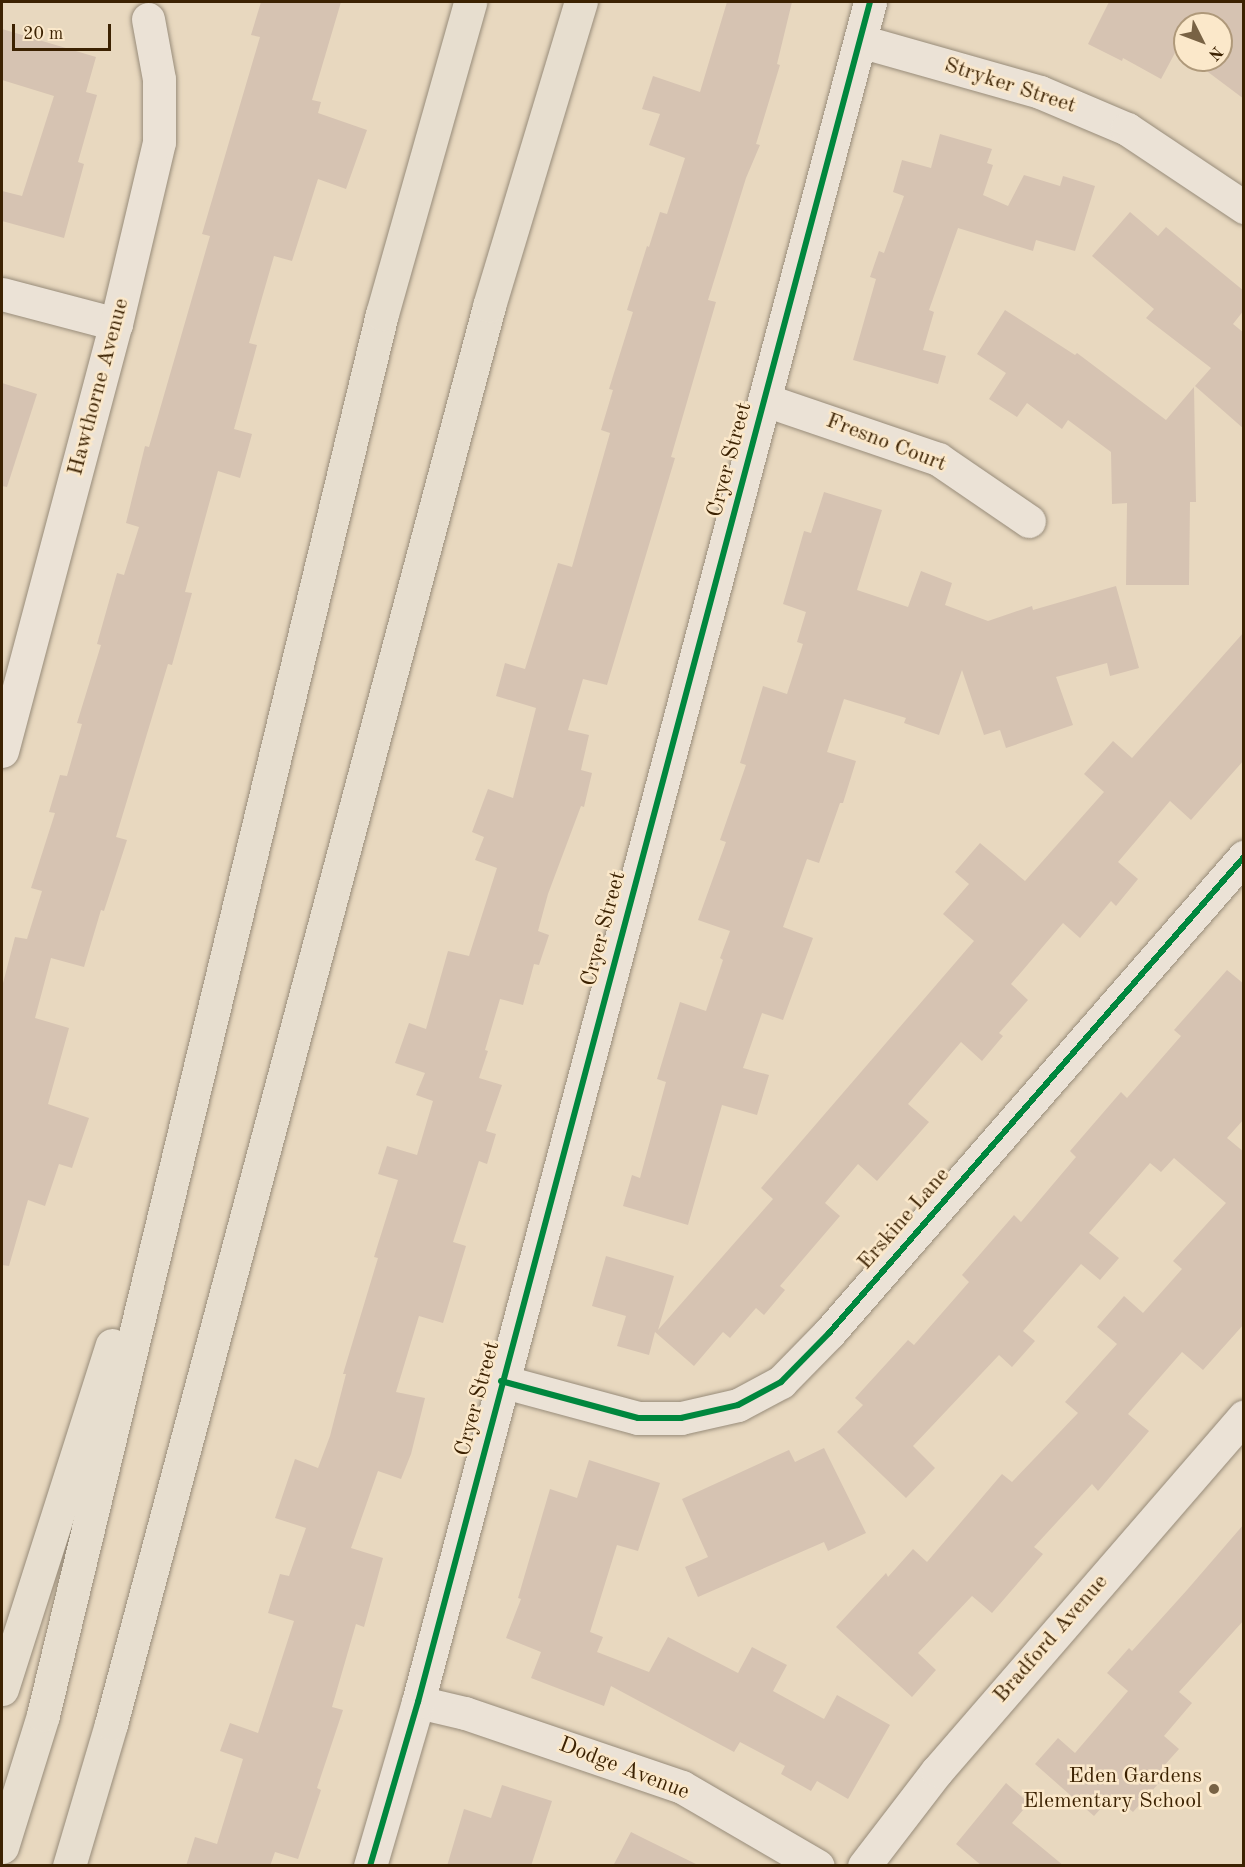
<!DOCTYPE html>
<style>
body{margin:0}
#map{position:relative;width:1245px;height:1867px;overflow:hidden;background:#e8d8bf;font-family:"Old Standard TT",serif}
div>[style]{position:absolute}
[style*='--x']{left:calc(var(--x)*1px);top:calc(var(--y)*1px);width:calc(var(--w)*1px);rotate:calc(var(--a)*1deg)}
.building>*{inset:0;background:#d6c3b2}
.roads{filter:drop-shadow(0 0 2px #988c7a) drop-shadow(0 0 2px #988c7a)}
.minor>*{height:33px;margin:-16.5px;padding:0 16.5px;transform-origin:16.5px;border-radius:16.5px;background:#ebe2d6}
.highway>*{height:33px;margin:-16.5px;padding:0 16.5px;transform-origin:16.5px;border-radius:16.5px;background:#e7decf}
.cycleway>*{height:6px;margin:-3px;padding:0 3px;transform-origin:3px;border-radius:3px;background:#00873e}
.dots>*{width:16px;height:16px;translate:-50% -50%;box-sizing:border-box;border:3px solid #fbe8ca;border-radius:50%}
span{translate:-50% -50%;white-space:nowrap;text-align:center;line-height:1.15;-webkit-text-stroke:5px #fbe8ca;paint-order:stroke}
.street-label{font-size:22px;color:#3c2202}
.poi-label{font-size:22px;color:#3c2202}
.right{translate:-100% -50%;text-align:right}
.frame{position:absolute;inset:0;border:3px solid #3c2202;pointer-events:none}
.north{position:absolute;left:1173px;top:12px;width:60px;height:60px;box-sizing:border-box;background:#fbe8ca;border:2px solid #af997a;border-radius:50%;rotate:132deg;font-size:16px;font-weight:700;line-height:24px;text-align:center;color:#3c2202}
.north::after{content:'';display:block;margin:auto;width:21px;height:27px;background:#786244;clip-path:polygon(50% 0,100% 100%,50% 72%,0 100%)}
.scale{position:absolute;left:12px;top:24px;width:99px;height:27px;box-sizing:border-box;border:3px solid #3c2202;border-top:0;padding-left:8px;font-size:18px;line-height:21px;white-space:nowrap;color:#3c2202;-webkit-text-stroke:4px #fbe8ca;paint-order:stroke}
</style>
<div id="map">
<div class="building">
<div style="clip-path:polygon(261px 2px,341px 2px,312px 100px,321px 102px,318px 113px,367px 130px,346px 189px,318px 179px,292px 261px,274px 256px,249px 343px,257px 345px,234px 429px,252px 434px,240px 478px,218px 471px,185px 592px,192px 593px,172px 665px,168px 664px,116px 837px,127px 840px,104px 911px,101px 910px,84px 967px,51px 958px,35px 1018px,69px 1028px,48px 1104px,89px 1118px,72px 1168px,59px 1164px,45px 1206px,28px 1200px,9px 1266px,2px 1265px,2px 987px,15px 937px,27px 939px,42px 891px,31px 888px,55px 813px,49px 812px,60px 775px,67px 776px,82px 724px,77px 723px,101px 645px,97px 644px,117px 573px,124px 575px,139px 527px,126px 523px,145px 446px,149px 447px,210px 236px,202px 234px,260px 37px,251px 35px)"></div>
<div style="clip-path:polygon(727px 2px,792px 2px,777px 64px,780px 65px,756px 144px,760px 145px,746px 178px,708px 300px,716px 302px,671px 457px,675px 458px,607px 685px,583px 679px,568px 730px,589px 735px,581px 770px,592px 773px,584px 807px,581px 806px,548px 894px,538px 931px,549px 935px,539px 965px,534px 964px,523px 1005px,500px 999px,485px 1050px,488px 1051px,479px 1078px,502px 1085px,486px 1131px,496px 1134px,487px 1164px,479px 1161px,453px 1242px,466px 1246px,443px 1323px,419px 1316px,396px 1392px,425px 1398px,411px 1454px,401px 1479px,378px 1471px,351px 1548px,383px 1558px,364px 1627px,356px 1624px,332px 1707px,343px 1710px,317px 1788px,321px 1790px,298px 1859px,275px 1852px,270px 1866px,186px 1866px,195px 1837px,217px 1844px,243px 1759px,220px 1751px,230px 1723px,258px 1733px,294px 1621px,268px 1613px,280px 1574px,289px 1576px,306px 1528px,275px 1518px,295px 1459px,318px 1468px,330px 1436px,346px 1374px,343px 1374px,378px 1258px,374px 1257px,398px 1180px,378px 1174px,387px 1146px,417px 1155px,433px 1101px,416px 1095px,425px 1073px,395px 1063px,409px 1023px,426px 1029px,448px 951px,469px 956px,497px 868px,475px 860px,484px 837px,472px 832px,488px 789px,513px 798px,536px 708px,496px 696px,505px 663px,525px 669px,558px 563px,572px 567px,610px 433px,601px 430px,613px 390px,609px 389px,633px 312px,627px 310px,647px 246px,649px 247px,660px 212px,667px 214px,685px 158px,649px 145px,660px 114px,642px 109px,653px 76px,700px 92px)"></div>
<div style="clip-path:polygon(1109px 2px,1244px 2px,1244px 99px,1192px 60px,1221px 60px,1221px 24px,1185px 24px,1185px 56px,1176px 51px,1161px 79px,1123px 58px,1122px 61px,1088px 44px)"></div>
<div style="clip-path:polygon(2px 29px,96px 57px,86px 92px,97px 95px,78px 162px,84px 164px,64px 238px,2px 221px,2px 191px,22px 196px,54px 96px,2px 80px)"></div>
<div style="clip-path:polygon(940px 134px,992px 149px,987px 163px,993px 165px,983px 195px,1008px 206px,1024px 175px,1060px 186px,1063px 176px,1095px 186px,1075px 251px,1036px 240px,1033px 251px,958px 228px,929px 310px,934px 312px,923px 350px,946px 356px,938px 384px,853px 360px,876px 279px,870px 277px,879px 251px,884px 253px,904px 196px,893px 192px,902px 160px,931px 168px)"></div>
<div style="clip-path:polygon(1130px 212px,1158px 236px,1166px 227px,1244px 291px,1244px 310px,1233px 324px,1244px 333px,1244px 429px,1195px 386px,1211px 368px,1146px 318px,1154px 309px,1092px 256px)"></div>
<div style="clip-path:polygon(1005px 310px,1075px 355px,1077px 353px,1166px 420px,1194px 387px,1196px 502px,1190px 502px,1189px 585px,1126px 585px,1127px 503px,1112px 504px,1111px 452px,1068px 420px,1062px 429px,1027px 403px,1017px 417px,989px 399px,1006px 373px,977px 354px)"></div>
<div style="clip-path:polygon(2px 383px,37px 394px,7px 487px,2px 486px)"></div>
<div style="clip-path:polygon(824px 492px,882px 510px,857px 590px,908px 607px,921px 571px,952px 583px,945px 605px,988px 621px,1032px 606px,1033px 610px,1116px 586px,1139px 668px,1110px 676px,1107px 663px,1056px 677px,1073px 725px,1006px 748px,1000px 730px,984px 735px,962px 670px,939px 735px,904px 723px,906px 718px,844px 699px,827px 752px,856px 761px,843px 803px,840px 803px,819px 863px,807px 859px,783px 927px,813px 938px,783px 1020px,762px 1013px,743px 1068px,769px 1075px,757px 1115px,722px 1105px,688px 1225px,623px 1206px,632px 1175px,640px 1178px,666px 1082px,657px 1079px,680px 1002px,706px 1011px,723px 960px,720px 958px,730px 931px,698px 920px,726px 842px,720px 840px,746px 765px,740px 763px,763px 686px,787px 694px,803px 644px,797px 642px,806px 612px,783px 604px,804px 531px,811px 533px)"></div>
<div style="clip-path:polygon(1244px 632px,1244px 760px,1191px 820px,1170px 801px,1118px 862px,1138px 879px,1116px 906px,1111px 901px,1080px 938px,1063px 923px,1011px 984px,1028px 1000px,999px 1033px,1003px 1036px,982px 1061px,961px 1042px,908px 1104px,929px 1122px,877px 1181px,858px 1164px,825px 1203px,840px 1216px,780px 1286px,785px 1290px,764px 1315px,756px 1308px,730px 1338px,723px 1332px,694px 1366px,655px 1332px,649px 1355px,617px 1346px,626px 1316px,592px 1306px,606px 1256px,674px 1276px,658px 1330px,773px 1199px,761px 1188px,974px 941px,943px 914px,969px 884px,955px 872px,980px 843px,1025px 881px,1104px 792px,1084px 774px,1113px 741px,1132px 758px)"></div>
<div style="clip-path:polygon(1227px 970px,1244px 984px,1244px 1119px,1227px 1138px,1244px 1152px,1244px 1324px,1203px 1370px,1182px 1352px,1128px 1414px,1149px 1431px,1098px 1491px,1092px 1484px,1034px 1547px,1043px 1554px,992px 1613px,972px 1596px,918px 1653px,936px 1670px,912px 1697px,836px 1627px,886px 1573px,888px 1577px,913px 1549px,927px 1562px,1002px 1474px,1012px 1482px,1078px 1413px,1065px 1402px,1117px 1344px,1097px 1327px,1124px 1296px,1143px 1313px,1182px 1269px,1173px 1261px,1226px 1203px,1174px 1158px,1161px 1172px,1150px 1163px,1089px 1233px,1119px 1258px,1100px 1280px,1081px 1264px,1023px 1331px,1035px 1341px,1012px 1367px,999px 1355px,913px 1446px,935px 1468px,906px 1498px,837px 1432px,863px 1405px,855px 1398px,908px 1340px,914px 1345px,969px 1282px,962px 1275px,1014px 1215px,1021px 1222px,1076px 1157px,1070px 1151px,1121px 1092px,1127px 1098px,1181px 1036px,1174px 1030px)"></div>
<div style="clip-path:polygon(824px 1448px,866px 1533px,828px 1551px,824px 1542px,698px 1597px,685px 1567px,708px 1557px,682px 1499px,789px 1450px,795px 1462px)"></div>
<div style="clip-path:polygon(589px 1460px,660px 1483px,638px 1551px,617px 1545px,590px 1632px,603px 1637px,597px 1652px,649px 1672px,668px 1637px,738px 1673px,752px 1647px,787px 1665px,773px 1691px,824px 1719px,837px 1695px,890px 1725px,848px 1799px,817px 1781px,811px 1791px,781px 1774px,785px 1766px,740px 1742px,734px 1752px,611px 1686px,604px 1706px,531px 1678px,541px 1652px,506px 1638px,521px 1599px,518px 1598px,550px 1489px,577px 1498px)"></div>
<div style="clip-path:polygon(1244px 1524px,1244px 1620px,1179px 1692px,1192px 1703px,1164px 1736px,1179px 1749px,1153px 1778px,1159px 1783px,1133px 1812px,1113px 1795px,1094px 1816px,1035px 1764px,1058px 1738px,1075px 1753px,1128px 1691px,1107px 1673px,1129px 1648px,1132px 1651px,1187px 1590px)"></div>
<div style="clip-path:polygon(1006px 1783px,1029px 1803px,1012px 1823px,1064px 1866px,982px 1866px,956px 1844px)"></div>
<div style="clip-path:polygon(502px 1785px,552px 1801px,531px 1866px,447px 1866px,464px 1809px,491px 1818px)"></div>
<div style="clip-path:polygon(631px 1832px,647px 1840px,700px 1866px,613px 1866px)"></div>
</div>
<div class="roads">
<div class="minor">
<div style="--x:860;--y:41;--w:187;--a:15.8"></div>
<div style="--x:1040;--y:92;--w:95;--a:23"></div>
<div style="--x:1127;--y:129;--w:141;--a:33.7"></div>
<div style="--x:2;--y:294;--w:118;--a:14.7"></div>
<div style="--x:765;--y:400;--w:183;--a:18.8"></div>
<div style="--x:938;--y:459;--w:110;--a:34.3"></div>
<div style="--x:2;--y:751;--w:442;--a:-75.1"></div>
<div style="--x:116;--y:324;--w:187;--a:-76.7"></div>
<div style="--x:159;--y:142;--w:63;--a:-90"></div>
<div style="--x:159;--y:79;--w:61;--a:-100.4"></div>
<div style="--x:501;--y:1381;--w:142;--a:15.1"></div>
<div style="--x:638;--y:1418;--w:43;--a:0"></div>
<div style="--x:681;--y:1418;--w:58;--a:-12.8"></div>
<div style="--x:738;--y:1405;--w:49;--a:-28.1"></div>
<div style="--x:781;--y:1382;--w:69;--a:-45.6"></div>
<div style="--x:829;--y:1333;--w:632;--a:-48.92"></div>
<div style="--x:418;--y:1702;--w:48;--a:13.2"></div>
<div style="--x:465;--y:1713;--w:229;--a:18.8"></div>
<div style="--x:682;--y:1787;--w:157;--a:30.2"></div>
<div style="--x:370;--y:1866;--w:171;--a:-73.7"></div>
<div style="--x:418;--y:1702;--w:1759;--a:-75.11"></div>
<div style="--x:864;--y:1866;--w:120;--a:-52.5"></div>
<div style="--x:937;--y:1771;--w:469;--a:-49.1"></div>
</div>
<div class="highway">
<div style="--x:2;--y:1689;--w:361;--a:-72.3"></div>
<div style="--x:2;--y:1847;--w:138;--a:-72.7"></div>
<div style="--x:43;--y:1715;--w:1441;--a:-76.4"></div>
<div style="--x:382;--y:314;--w:324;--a:-74.2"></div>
<div style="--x:69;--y:1866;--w:148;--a:-73.5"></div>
<div style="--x:111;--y:1724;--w:1468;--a:-75.07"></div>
<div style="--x:489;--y:306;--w:318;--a:-73.2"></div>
</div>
</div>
<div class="cycleway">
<div style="--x:501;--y:1381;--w:142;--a:15.1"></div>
<div style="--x:638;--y:1418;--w:43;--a:0"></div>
<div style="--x:681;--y:1418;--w:58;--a:-12.8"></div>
<div style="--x:738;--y:1405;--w:49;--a:-28.1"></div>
<div style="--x:781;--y:1382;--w:69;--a:-45.6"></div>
<div style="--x:829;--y:1333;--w:632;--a:-48.92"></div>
<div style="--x:370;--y:1866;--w:171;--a:-73.7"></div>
<div style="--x:418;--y:1702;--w:1759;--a:-75.11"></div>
</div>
<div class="dots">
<div style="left:1214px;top:1789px;background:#786244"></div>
</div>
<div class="street-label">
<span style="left:1010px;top:86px;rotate:18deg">Stryker Street</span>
<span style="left:99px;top:387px;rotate:-75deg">Hawthorne Avenue</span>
<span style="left:886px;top:443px;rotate:21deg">Fresno Court</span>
<span style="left:730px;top:460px;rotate:-75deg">Cryer Street</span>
<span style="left:604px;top:929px;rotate:-75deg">Cryer Street</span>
<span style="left:904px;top:1219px;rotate:-49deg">Erskine Lane</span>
<span style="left:478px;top:1399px;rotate:-75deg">Cryer Street</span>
<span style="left:1051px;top:1639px;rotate:-49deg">Bradford Avenue</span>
<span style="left:624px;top:1769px;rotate:21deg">Dodge Avenue</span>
</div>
<div class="poi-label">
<span class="right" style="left:1202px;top:1789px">Eden Gardens<br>Elementary School</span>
</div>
<div class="frame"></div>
<div class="north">N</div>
<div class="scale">20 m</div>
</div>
